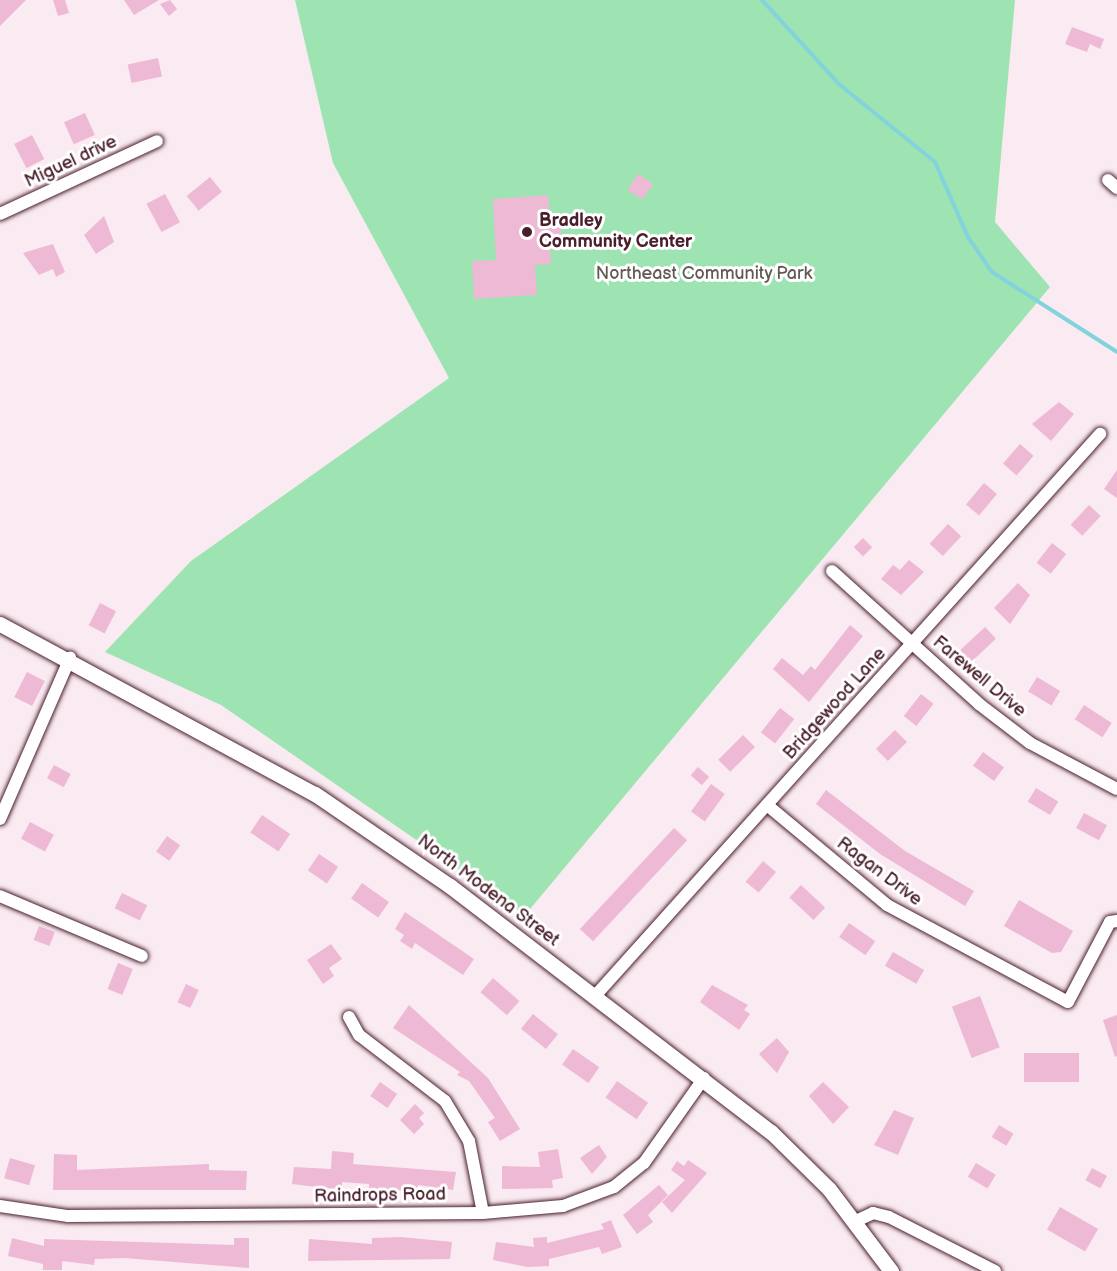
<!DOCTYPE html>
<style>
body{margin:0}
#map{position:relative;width:1117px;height:1271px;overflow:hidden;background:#faeaf2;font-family:"Balsamiq Sans",sans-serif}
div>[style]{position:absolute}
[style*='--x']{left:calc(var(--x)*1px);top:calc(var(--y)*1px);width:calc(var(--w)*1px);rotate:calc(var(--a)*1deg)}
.green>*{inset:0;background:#9de4b2}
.stream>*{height:4px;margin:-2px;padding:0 2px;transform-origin:2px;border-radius:2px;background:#82d3dc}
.building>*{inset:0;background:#eeb9d5;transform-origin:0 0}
.roads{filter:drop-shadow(0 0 2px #4a1f2b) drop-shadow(0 0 2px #4a1f2b)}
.minor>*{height:12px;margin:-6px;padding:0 6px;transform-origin:6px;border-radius:6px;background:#fff}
.tertiary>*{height:15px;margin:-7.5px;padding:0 7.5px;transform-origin:7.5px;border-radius:7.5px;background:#fff}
.dots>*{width:16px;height:16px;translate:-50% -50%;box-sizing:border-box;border:3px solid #fff;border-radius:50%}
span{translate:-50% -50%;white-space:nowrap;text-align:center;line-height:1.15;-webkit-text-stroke:6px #fff;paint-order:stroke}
.street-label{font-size:18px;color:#4a1f2b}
.poi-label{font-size:18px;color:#4a1f2b;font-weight:700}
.left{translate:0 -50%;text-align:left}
.park-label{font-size:18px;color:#635a54}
</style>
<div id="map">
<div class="green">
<div style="clip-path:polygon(295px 0,1015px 0,995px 222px,1050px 287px,525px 915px,221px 705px,105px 652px,191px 561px,449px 378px,333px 163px)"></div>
</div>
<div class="stream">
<div style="--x:762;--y:0;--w:115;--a:47.5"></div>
<div style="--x:840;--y:85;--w:122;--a:39"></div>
<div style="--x:935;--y:162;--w:82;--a:66.3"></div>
<div style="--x:968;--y:237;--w:42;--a:55.6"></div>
<div style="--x:992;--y:272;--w:148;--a:32.6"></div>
</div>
<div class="building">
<div style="clip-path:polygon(0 0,26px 0,0 26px)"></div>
<div style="clip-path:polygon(53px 0,65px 0,69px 13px,58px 16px)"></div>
<div style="clip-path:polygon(124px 0,159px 0,134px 15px)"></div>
<div style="clip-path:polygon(170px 0,177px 9px,169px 16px,160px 4px)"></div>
<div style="clip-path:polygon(1072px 27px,1104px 39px,1100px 49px,1090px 44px,1087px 52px,1065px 44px)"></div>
<div style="left:158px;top:58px;width:19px;height:31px;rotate:78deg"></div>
<div style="left:85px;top:113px;width:24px;height:23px;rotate:66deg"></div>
<div style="left:32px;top:135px;width:27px;height:20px;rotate:63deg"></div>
<div style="left:638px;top:174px;width:18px;height:19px;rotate:34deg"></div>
<div style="left:210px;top:177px;width:19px;height:30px;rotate:51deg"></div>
<div style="left:165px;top:194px;width:32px;height:21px;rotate:62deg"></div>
<div style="clip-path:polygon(548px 195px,550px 215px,560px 214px,562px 248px,550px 249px,551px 264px,535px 265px,537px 295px,474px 299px,472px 261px,496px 260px,493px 199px)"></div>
<div style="clip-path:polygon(104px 216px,114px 242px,96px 254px,84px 235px)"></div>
<div style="clip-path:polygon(53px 244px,65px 272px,56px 277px,53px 269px,39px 275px,23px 253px)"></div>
<div style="clip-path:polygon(1059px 402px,1074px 414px,1051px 441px,1032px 424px)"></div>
<div style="left:1020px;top:444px;width:18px;height:26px;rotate:41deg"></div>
<div style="clip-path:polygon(1117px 470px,1117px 498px,1104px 489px)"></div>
<div style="left:984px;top:483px;width:17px;height:28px;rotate:40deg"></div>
<div style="left:1089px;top:505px;width:16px;height:27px;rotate:43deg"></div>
<div style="left:948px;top:524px;width:18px;height:27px;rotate:43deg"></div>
<div style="left:863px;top:538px;width:13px;height:13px;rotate:45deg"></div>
<div style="left:1052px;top:543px;width:18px;height:25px;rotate:38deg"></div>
<div style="clip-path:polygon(909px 560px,924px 572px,901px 595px,881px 579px,893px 565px,900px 570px)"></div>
<div style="clip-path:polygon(1018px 583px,1030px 595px,1010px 624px,994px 608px)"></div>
<div style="left:100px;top:603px;width:18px;height:25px;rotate:27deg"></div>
<div style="clip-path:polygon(850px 625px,863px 636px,809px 702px,773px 669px,782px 658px,803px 675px,811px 666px,815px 670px)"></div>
<div style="left:985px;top:627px;width:16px;height:34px;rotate:47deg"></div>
<div style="left:27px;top:672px;width:20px;height:28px;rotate:27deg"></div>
<div style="left:1037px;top:677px;width:27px;height:17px;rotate:31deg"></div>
<div style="left:921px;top:694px;width:16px;height:28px;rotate:38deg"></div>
<div style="left:1084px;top:705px;width:33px;height:17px;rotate:33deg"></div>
<div style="left:780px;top:708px;width:18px;height:31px;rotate:38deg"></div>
<div style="left:895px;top:730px;width:17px;height:27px;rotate:45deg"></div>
<div style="left:743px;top:735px;width:17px;height:35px;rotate:45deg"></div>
<div style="left:983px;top:752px;width:26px;height:17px;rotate:36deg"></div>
<div style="left:54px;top:765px;width:19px;height:15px;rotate:28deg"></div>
<div style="left:698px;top:767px;width:15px;height:11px;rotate:42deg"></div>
<div style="left:711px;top:784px;width:17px;height:34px;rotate:36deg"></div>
<div style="left:1036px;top:788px;width:26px;height:16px;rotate:31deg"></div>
<div style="clip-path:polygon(826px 790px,905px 851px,974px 891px,965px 906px,880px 854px,816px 804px)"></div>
<div style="left:1084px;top:813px;width:26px;height:17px;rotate:28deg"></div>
<div style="left:262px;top:815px;width:34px;height:21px;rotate:34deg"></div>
<div style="left:30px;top:822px;width:27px;height:19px;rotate:28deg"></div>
<div style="left:674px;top:828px;width:18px;height:138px;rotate:43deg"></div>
<div style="left:167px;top:836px;width:16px;height:19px;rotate:35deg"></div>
<div style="left:319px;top:854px;width:23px;height:20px;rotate:34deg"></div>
<div style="left:763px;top:861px;width:17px;height:27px;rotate:40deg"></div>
<div style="left:362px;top:883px;width:33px;height:19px;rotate:35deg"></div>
<div style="left:801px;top:885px;width:33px;height:17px;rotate:43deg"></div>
<div style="left:122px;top:893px;width:28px;height:17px;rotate:26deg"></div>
<div style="clip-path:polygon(1019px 900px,1073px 931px,1061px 952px,1052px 953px,1004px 926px)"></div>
<div style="clip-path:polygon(405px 912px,474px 959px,463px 975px,415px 943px,412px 949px,400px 941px,404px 935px,395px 929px)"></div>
<div style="left:849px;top:923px;width:32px;height:17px;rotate:35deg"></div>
<div style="left:39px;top:926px;width:17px;height:15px;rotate:21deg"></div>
<div style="clip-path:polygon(331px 944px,342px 959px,329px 968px,334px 976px,323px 984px,307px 960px)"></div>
<div style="left:893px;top:952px;width:36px;height:16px;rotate:30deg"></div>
<div style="left:118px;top:963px;width:16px;height:28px;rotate:22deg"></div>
<div style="left:493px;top:978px;width:35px;height:19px;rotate:41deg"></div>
<div style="left:186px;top:984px;width:14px;height:20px;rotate:25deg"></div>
<div style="clip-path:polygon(712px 985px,748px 1005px,744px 1010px,750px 1014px,739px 1030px,700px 1002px)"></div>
<div style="left:980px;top:996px;width:55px;height:30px;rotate:69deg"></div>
<div style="clip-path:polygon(409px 1005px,488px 1078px,520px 1129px,500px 1141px,488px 1122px,495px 1118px,469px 1081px,457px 1075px,460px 1072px,393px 1028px)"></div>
<div style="left:533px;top:1014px;width:32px;height:19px;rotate:39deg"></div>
<div style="clip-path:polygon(1117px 1015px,1117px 1056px,1115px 1057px,1103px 1020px)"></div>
<div style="clip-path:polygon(777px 1038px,789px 1052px,777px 1073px,759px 1054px)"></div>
<div style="left:573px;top:1049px;width:32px;height:19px;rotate:35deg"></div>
<div style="left:1024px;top:1053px;width:55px;height:29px"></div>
<div style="left:617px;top:1081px;width:38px;height:20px;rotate:35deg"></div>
<div style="left:380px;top:1082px;width:21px;height:17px;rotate:35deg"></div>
<div style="clip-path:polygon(823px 1082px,849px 1107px,833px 1124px,809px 1096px)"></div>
<div style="clip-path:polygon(415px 1104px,424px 1113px,419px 1118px,424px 1124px,414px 1134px,400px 1120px)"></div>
<div style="clip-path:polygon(894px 1110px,914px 1118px,898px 1155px,874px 1145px)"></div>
<div style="left:999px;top:1125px;width:17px;height:14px;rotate:31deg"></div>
<div style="clip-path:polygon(599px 1145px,607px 1157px,592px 1174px,580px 1158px)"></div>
<div style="clip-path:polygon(558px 1149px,563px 1178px,552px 1180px,553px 1188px,502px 1189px,502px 1166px,540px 1167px,538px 1152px)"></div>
<div style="clip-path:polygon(332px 1151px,354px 1153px,353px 1164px,456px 1172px,453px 1190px,418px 1185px,417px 1191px,369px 1189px,369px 1184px,342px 1182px,342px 1190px,292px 1184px,294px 1167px,331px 1169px)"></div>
<div style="clip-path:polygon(54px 1154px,77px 1155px,77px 1170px,209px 1164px,209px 1170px,247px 1171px,246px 1190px,53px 1190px)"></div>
<div style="left:10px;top:1158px;width:26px;height:21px;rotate:16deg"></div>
<div style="clip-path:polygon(688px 1160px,707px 1173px,672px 1213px,662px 1202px,685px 1180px,671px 1170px,677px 1161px,684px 1166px)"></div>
<div style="left:976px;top:1163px;width:23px;height:16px;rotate:31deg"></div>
<div style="left:1092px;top:1168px;width:17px;height:14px;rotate:28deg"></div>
<div style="clip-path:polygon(659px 1185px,668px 1195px,648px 1215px,653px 1222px,637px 1234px,623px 1215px)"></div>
<div style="left:1060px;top:1207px;width:44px;height:26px;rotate:30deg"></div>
<div style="clip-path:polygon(611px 1220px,622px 1247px,602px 1254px,599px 1247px,549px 1259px,549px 1266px,527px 1267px,493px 1260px,496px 1242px,534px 1247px,533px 1238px,547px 1237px,547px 1243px,604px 1229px,601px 1224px)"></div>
<div style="clip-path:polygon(401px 1237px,452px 1242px,450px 1259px,308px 1261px,309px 1239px,372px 1244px,372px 1238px)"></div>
<div style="clip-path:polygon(12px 1238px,44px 1246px,44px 1239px,234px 1245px,234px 1238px,249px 1238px,249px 1268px,124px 1258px,95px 1259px,94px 1265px,62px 1261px,62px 1270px,43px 1270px,43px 1264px,8px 1256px)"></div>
</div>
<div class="roads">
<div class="minor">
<div style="--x:1108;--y:180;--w:12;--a:42"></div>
<div style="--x:0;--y:214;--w:173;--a:-24.9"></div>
<div style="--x:832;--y:571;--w:198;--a:42.1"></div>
<div style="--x:979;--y:704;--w:64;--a:37.4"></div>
<div style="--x:1030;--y:743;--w:98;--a:27.9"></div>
<div style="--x:767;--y:805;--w:156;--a:39.8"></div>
<div style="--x:887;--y:905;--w:205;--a:28.2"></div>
<div style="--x:1068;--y:1002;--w:90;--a:-62.3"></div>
<div style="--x:1110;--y:922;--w:7;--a:-8"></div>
<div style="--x:0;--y:819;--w:176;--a:-66.5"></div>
<div style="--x:0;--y:896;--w:154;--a:22.9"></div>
<div style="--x:595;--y:996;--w:756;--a:-48.06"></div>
<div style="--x:349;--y:1017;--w:21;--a:61"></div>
<div style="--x:359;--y:1035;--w:108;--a:37.5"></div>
<div style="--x:445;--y:1101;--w:47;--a:59"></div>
<div style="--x:469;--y:1141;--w:73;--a:79"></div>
<div style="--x:0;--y:1206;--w:69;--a:8.4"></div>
<div style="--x:68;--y:1216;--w:415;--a:-0.4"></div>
<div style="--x:483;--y:1213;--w:80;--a:-5"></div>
<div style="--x:563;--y:1206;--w:54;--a:-20.4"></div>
<div style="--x:614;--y:1187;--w:38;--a:-39"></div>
<div style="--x:644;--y:1163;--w:104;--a:-54.8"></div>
<div style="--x:856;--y:1221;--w:19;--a:-25"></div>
<div style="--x:873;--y:1213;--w:16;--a:14"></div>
<div style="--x:889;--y:1217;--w:119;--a:27"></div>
</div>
<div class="tertiary">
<div style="--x:0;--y:624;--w:358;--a:28.4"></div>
<div style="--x:315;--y:794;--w:163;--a:34.3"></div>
<div style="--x:450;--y:886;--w:404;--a:37.5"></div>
<div style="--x:771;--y:1132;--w:81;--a:44.5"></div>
<div style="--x:829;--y:1189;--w:103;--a:52.9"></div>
</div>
</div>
<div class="dots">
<div style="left:527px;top:232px;background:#4a1f2b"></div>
</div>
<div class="street-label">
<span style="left:71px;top:162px;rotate:-25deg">Miguel drive</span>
<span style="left:979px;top:677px;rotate:40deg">Farewell Drive</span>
<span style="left:835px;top:704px;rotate:-48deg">Bridgewood Lane</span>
<span style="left:879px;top:872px;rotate:37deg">Ragan Drive</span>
<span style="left:488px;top:891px;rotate:37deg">North Modena Street</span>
<span style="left:380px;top:1196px;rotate:-1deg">Raindrops Road</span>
</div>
<div class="poi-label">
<span class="left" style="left:539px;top:232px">Bradley<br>Community Center</span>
</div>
<div class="park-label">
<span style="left:704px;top:274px">Northeast Community Park</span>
</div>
</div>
